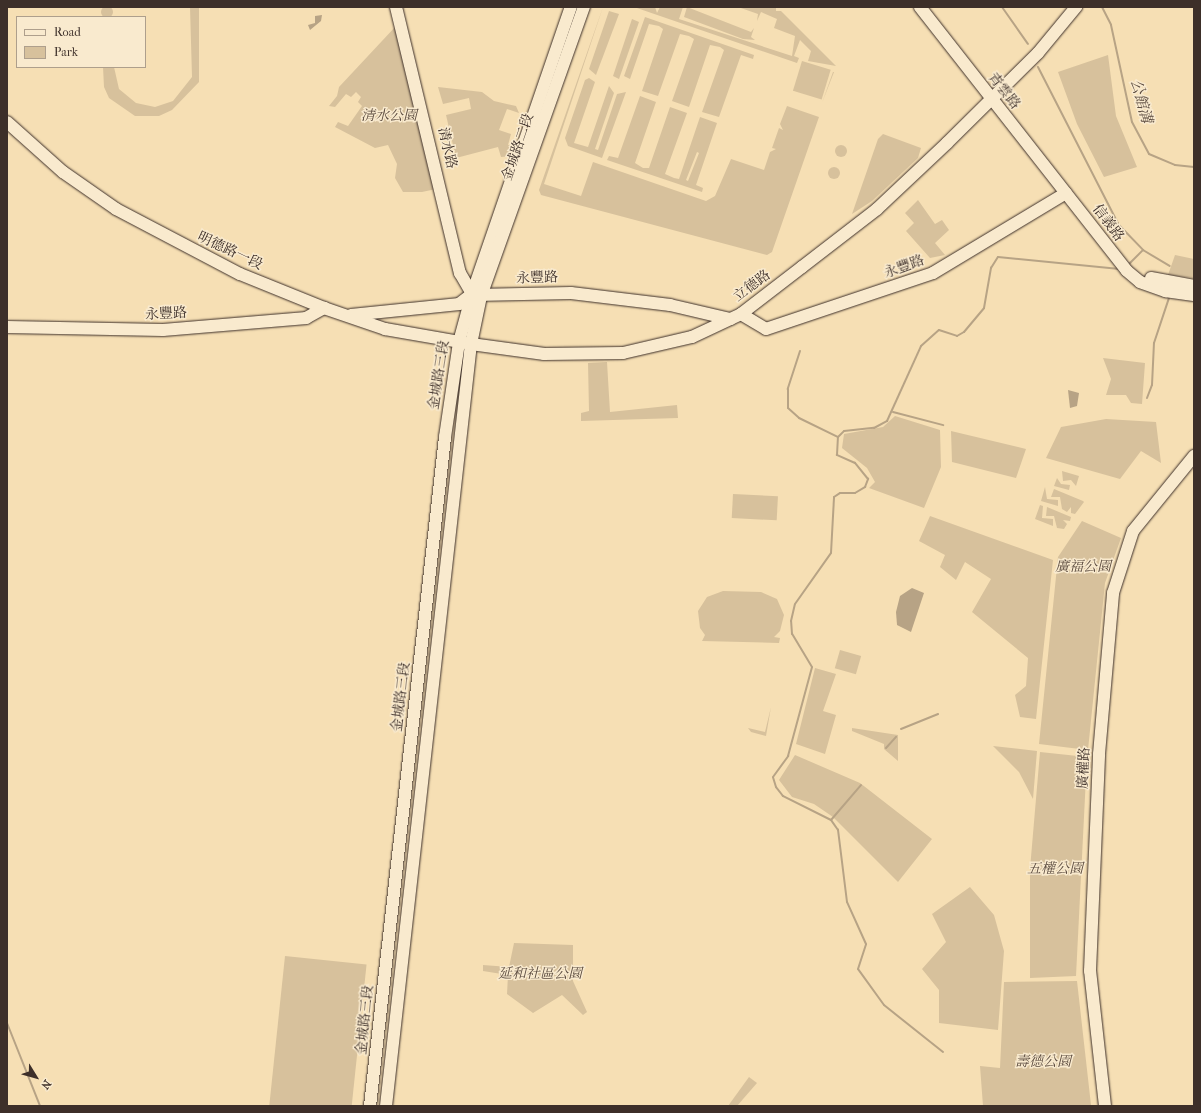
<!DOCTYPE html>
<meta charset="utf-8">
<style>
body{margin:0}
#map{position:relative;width:1201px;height:1113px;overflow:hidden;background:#f6dfb4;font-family:"IM FELL French Canon","Noto Serif TC",serif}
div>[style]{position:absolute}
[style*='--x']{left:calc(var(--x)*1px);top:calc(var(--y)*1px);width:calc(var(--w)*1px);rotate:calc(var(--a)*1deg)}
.green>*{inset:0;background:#d7c19c;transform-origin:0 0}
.round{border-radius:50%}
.water>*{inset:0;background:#b7a385}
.stream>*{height:2px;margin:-1px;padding:0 1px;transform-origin:1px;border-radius:1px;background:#b7a385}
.roads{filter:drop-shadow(0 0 1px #3d2f29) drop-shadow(0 0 1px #3d2f29)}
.secondary>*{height:12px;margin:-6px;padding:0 6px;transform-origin:6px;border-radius:6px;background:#f9eace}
span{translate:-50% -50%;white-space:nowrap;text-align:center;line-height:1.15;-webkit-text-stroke:3px #f9eace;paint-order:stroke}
.street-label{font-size:14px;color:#3d2f29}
.park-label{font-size:14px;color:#5c4c40;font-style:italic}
.water-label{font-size:15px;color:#5c4c40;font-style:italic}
.frame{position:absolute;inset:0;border:8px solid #3d2f29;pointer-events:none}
.legend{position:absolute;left:16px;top:16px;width:130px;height:52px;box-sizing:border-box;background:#f9eace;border:1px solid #ae9f8c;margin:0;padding:5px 7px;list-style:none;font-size:12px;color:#3d2f29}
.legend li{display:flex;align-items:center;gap:8px;height:20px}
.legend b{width:20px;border:1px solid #ae9f8c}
.north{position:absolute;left:16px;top:1057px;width:40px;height:40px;-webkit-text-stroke:3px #f9eace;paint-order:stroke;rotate:127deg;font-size:11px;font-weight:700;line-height:16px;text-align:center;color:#3d2f29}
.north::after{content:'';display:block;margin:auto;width:14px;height:18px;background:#3d2f29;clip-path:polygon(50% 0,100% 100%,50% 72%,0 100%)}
</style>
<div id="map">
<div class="green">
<div class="round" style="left:101px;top:6px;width:12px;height:12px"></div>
<div style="clip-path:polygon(190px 7px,199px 7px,199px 82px,172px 110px,159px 116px,135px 116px,109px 98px,104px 87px,103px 67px,114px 67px,119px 89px,136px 103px,155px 107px,173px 101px,192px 77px)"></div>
<div style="clip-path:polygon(603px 7px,544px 184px,581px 196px,593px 162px,706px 201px,715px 196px,731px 159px,764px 170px,770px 152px,776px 149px,772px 148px,779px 128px,783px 130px,780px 124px,787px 106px,819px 117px,772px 252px,767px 255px,541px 195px,539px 190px)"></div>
<div style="clip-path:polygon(634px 7px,655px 7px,657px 13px,660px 7px,683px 7px,679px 19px,792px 56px,795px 36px,774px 28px,777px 19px,761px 12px,757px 21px,758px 14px,738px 7px,776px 7px,776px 11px,781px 11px,836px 66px,808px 61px,811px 51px,800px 40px,794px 56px,799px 58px,797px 63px)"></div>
<div style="clip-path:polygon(687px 7px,751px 32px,754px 28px,751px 37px,755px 40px,743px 39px,684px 17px)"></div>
<div style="clip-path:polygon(609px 11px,619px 14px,596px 75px,589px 69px)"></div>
<div style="clip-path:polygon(645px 17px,754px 55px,753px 59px,741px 55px,719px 117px,702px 112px,724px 50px,720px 47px,710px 45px,689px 107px,672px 101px,694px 39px,689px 36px,680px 34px,658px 96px,642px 91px,663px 29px,659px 26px,649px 24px,630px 79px,624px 76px)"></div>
<div style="clip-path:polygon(632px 19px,639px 22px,619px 79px,613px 76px)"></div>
<div style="clip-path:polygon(396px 26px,436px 189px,422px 192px,403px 192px,395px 178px,397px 164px,388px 145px,375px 148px,335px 127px,338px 122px,348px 126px,362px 106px,358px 102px,361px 97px,356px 92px,351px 97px,346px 94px,335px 107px,329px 106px,337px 96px,339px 87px)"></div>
<div style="clip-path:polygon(1108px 55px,1116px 116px,1137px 167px,1104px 177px,1077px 124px,1058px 72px)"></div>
<div style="left:802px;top:61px;width:30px;height:31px;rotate:17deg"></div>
<div style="clip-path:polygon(833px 72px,834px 72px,822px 103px)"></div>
<div style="clip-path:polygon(589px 78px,595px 82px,574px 143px,588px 147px,609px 86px,614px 93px,595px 149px,598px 150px,617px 94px,626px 92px,602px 158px,568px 146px,565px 138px,585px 80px)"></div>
<div style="clip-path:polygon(438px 87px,482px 92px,494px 101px,516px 106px,519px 113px,507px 109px,499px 130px,511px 134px,508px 145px,516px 147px,513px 156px,501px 157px,498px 147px,456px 158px,446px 115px,471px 109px,469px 98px,443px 104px)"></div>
<div style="clip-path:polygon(evenodd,640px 96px,656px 102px,635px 163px,643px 168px,649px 168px,670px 107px,687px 113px,665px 174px,674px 178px,679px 179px,700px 117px,717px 123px,696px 185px,703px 188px,702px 192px,607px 160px,609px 156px,618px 158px,640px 96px,697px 152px,699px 153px,688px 181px,686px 180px,697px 152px)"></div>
<div style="clip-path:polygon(883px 134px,921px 148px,918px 158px,872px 201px,852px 214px,878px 139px)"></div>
<div class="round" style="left:835px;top:145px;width:12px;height:12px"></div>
<div class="round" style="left:828px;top:167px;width:12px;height:12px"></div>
<div style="clip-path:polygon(918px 200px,935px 224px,942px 220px,949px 230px,935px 243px,945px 255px,930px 258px,906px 231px,914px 223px,905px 213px)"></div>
<div style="clip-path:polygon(1175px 255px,1194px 259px,1193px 278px,1168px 275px)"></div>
<div style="clip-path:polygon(1103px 358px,1145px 363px,1142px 404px,1131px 403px,1126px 395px,1106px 395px,1111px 379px)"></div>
<div style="clip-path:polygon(607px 362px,610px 412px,677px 405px,678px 418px,581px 421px,581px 413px,589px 411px,588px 363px)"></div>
<div style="clip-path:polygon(895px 416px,940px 430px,941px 467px,924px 508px,869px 488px,875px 482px,867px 468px,842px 448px,844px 434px,883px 427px)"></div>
<div style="clip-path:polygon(1106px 419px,1156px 422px,1161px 463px,1141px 451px,1120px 479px,1046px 458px,1061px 427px)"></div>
<div style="clip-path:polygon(951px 431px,1026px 449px,1016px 478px,952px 462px)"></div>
<div style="clip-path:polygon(1062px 471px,1079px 476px,1076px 486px,1071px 480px,1063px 481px)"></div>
<div style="clip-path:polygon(1057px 478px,1061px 484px,1070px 485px,1069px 490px,1054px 486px)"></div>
<div style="clip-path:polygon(1045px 487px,1047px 499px,1058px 500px,1058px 506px,1041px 501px)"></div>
<div style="clip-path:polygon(1054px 489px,1083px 501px,1084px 502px,1075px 514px,1071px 513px,1071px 507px,1067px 512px,1062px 509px,1060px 497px,1051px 497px)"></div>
<div style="left:733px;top:494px;width:45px;height:24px;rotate:3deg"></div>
<div style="clip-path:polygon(1040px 505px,1043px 506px,1042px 518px,1053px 519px,1053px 526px,1035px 519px)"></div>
<div style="clip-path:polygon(1047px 507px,1071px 517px,1070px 521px,1063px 520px,1067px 524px,1064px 529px,1057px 528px,1054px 516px,1046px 516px)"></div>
<div style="clip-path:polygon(930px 516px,1053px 560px,1036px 719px,1020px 717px,1015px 695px,1026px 686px,1028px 658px,972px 612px,991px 579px,965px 562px,956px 580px,940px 567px,945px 555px,919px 541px)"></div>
<div style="clip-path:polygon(1082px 521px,1121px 538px,1105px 583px,1088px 750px,1039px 744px,1058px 557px)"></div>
<div style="clip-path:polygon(723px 591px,761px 592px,777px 599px,784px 615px,780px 631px,774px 637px,780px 638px,779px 643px,702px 641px,705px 635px,700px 628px,698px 611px,707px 597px)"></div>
<div style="left:840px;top:650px;width:22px;height:19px;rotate:16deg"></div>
<div style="clip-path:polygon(815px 668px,836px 674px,823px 711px,836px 715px,825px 754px,796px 744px)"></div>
<div style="clip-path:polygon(771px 707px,766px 736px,751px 732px,748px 728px,765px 732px)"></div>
<div style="clip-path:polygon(852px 728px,898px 735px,898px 761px,884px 749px,884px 744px,852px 731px)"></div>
<div style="clip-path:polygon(993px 746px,1037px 751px,1033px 799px,1019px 772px)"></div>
<div style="clip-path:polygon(1040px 752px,1087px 757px,1076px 976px,1030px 978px,1030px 869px)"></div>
<div style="clip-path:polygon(795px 755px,860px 783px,932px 839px,898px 882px,833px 817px,814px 804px,792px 797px,779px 780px)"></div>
<div style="clip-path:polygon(970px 887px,994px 915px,1004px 951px,998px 1030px,939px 1023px,939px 990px,922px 969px,946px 942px,932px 914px)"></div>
<div style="clip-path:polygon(514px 943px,573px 945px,573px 981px,587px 1012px,583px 1015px,562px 995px,533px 1013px,507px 994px,508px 975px,483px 971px,483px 965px,509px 967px)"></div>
<div style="left:285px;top:956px;width:82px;height:151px;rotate:6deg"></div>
<div style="clip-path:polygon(1077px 981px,1091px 1105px,983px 1106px,980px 1066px,1000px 1068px,1004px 982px)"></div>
<div style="clip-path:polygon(749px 1077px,757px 1083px,737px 1106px,728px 1106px)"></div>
</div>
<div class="water">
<div style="clip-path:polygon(322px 15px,321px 21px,310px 30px,308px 25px,315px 23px,315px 16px)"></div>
<div style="clip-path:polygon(1068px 390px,1079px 393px,1077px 406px,1070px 408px)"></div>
<div style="clip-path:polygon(912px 588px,924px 593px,911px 632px,897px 625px,896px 612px,900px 596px)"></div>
</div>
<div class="stream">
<div style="--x:1002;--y:7;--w:45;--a:54.9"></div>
<div style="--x:1102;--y:7;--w:20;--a:63"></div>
<div style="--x:1111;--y:25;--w:99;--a:77.8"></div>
<div style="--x:1132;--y:122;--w:36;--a:62"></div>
<div style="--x:1149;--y:154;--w:28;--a:23"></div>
<div style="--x:1175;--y:165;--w:19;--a:6"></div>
<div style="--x:1038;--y:67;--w:178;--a:62.9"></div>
<div style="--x:1119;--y:225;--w:35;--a:46"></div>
<div style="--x:1143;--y:250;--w:31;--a:31"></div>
<div style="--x:1128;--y:265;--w:21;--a:-45"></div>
<div style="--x:800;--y:351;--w:40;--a:108"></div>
<div style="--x:788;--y:389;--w:19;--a:90"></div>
<div style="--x:788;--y:408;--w:15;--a:42"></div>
<div style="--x:799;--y:418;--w:43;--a:26"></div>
<div style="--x:1147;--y:398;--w:14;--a:-69"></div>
<div style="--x:1152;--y:385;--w:42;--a:-87.3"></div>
<div style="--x:1154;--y:343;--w:47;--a:-71.6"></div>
<div style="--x:893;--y:412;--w:52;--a:14.6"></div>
<div style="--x:901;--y:729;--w:40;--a:-22"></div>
<div style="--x:886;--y:748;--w:15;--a:-48"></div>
<div style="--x:831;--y:820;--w:46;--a:-49.4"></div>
<div style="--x:7;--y:1023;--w:89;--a:68.3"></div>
<div style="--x:943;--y:1052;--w:75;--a:-141.5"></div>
<div style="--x:884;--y:1005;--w:44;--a:-125.8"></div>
<div style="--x:858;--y:969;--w:26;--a:-72"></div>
<div style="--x:866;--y:944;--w:46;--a:-114.3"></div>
<div style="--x:847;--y:902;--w:73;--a:-97.1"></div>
<div style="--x:838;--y:830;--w:12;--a:-125"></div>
<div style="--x:831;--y:820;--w:54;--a:-153.4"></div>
<div style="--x:783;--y:796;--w:11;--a:-128"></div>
<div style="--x:776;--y:787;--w:10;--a:-107"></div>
<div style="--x:773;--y:777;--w:26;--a:-54"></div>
<div style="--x:788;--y:756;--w:92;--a:-74.9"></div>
<div style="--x:812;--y:667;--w:39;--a:-121"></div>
<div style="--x:792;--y:634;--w:13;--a:-94"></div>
<div style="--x:791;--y:621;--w:17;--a:-77"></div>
<div style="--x:795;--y:604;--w:62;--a:-54.8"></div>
<div style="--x:831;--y:553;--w:56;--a:-86.9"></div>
<div style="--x:834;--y:497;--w:7;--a:-34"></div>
<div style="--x:840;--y:493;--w:15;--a:0"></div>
<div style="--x:855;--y:493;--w:12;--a:-31"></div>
<div style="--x:865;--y:487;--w:9;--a:-69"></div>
<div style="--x:868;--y:479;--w:21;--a:-129"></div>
<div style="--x:855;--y:463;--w:20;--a:-156"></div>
<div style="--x:837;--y:455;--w:18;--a:-87"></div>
<div style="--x:838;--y:437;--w:8;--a:-45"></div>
<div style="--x:844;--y:431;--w:30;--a:-6"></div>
<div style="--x:874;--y:428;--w:15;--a:-28"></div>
<div style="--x:887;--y:421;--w:82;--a:-65.6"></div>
<div style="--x:921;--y:346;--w:24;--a:-42"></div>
<div style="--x:939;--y:330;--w:19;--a:18"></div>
<div style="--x:957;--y:336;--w:8;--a:-30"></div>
<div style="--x:964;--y:332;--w:31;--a:-50"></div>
<div style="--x:984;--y:308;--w:41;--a:-80.1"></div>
<div style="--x:991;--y:268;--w:13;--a:-58"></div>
<div style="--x:998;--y:257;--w:122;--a:5.7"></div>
</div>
<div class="roads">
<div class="secondary">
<div style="--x:396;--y:7;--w:274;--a:76.5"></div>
<div style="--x:460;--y:273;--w:24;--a:60"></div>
<div style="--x:920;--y:7;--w:335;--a:51.9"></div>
<div style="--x:1127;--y:271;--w:17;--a:40"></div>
<div style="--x:1140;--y:282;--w:27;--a:20"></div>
<div style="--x:1165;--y:291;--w:29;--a:8"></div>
<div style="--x:7;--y:122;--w:75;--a:41.8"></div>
<div style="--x:63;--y:172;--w:65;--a:34.9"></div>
<div style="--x:116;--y:209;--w:140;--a:27.7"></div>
<div style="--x:240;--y:274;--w:91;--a:22"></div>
<div style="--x:324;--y:308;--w:65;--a:19"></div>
<div style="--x:385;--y:329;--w:87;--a:9.9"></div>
<div style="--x:471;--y:344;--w:74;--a:7.8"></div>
<div style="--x:544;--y:354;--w:79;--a:-0.7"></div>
<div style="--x:623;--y:353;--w:71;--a:-13.1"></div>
<div style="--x:692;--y:337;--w:54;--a:-25.1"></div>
<div style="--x:741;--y:314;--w:77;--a:-37.6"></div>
<div style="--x:802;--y:267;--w:95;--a:-37.7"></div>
<div style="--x:877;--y:209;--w:96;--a:-43.3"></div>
<div style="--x:947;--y:143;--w:128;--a:-44.7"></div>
<div style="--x:1038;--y:53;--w:60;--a:-50.4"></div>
<div style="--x:1151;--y:278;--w:44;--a:10.5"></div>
<div style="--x:475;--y:295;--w:96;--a:-1.2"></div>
<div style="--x:571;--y:293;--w:100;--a:6.9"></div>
<div style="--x:670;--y:305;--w:62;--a:13.1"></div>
<div style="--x:741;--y:314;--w:29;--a:31"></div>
<div style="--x:766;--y:329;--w:176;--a:-18.5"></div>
<div style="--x:933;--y:273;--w:155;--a:-31"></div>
<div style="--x:351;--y:315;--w:109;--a:-5.8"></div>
<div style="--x:459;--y:304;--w:16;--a:-38"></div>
<div style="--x:7;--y:327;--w:156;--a:1.1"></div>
<div style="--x:163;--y:330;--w:144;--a:-4.8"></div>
<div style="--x:306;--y:318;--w:21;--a:-29"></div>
<div style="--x:370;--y:1106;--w:673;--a:-83.6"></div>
<div style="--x:445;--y:437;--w:96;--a:-81.6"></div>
<div style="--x:459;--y:342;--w:50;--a:-74.8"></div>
<div style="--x:472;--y:294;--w:304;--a:-71"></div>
<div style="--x:386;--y:1106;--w:767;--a:-83.64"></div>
<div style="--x:471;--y:344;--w:49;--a:-78.2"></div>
<div style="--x:481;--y:296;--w:307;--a:-70.4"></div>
<div style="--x:1105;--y:1106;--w:136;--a:-96.3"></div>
<div style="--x:1090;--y:971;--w:217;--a:-87.6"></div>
<div style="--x:1099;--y:754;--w:162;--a:-85"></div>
<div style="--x:1113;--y:593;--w:65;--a:-72.1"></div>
<div style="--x:1133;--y:531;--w:97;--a:-50.9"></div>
</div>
</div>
<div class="street-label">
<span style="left:1004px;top:91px;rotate:52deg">青雲路</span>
<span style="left:518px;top:147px;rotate:-71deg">金城路二段</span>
<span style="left:447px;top:148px;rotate:77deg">清水路</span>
<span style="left:1108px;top:223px;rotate:53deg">信義路</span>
<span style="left:230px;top:251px;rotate:25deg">明德路一段</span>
<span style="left:904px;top:267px;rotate:-20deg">永豐路</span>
<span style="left:537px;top:278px;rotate:-2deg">永豐路</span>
<span style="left:752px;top:286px;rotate:-37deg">立德路</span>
<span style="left:166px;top:314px;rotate:-3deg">永豐路</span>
<span style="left:439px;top:375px;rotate:-81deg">金城路三段</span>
<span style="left:401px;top:697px;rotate:-83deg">金城路三段</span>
<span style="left:1084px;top:768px;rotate:-87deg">廣權路</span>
<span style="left:365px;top:1020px;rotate:-84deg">金城路三段</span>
</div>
<div class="park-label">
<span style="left:389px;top:116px">清水公園</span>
<span style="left:1083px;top:567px">廣福公園</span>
<span style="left:1055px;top:869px">五權公園</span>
<span style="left:540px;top:974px">延和社區公園</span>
<span style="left:1043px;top:1062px">壽德公園</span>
</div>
<div class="water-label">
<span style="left:1141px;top:101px;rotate:75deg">公館溝</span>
</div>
<div class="frame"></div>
<ul class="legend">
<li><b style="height:5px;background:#f9eace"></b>Road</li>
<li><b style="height:11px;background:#d7c19c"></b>Park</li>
</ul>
<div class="north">N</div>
</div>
